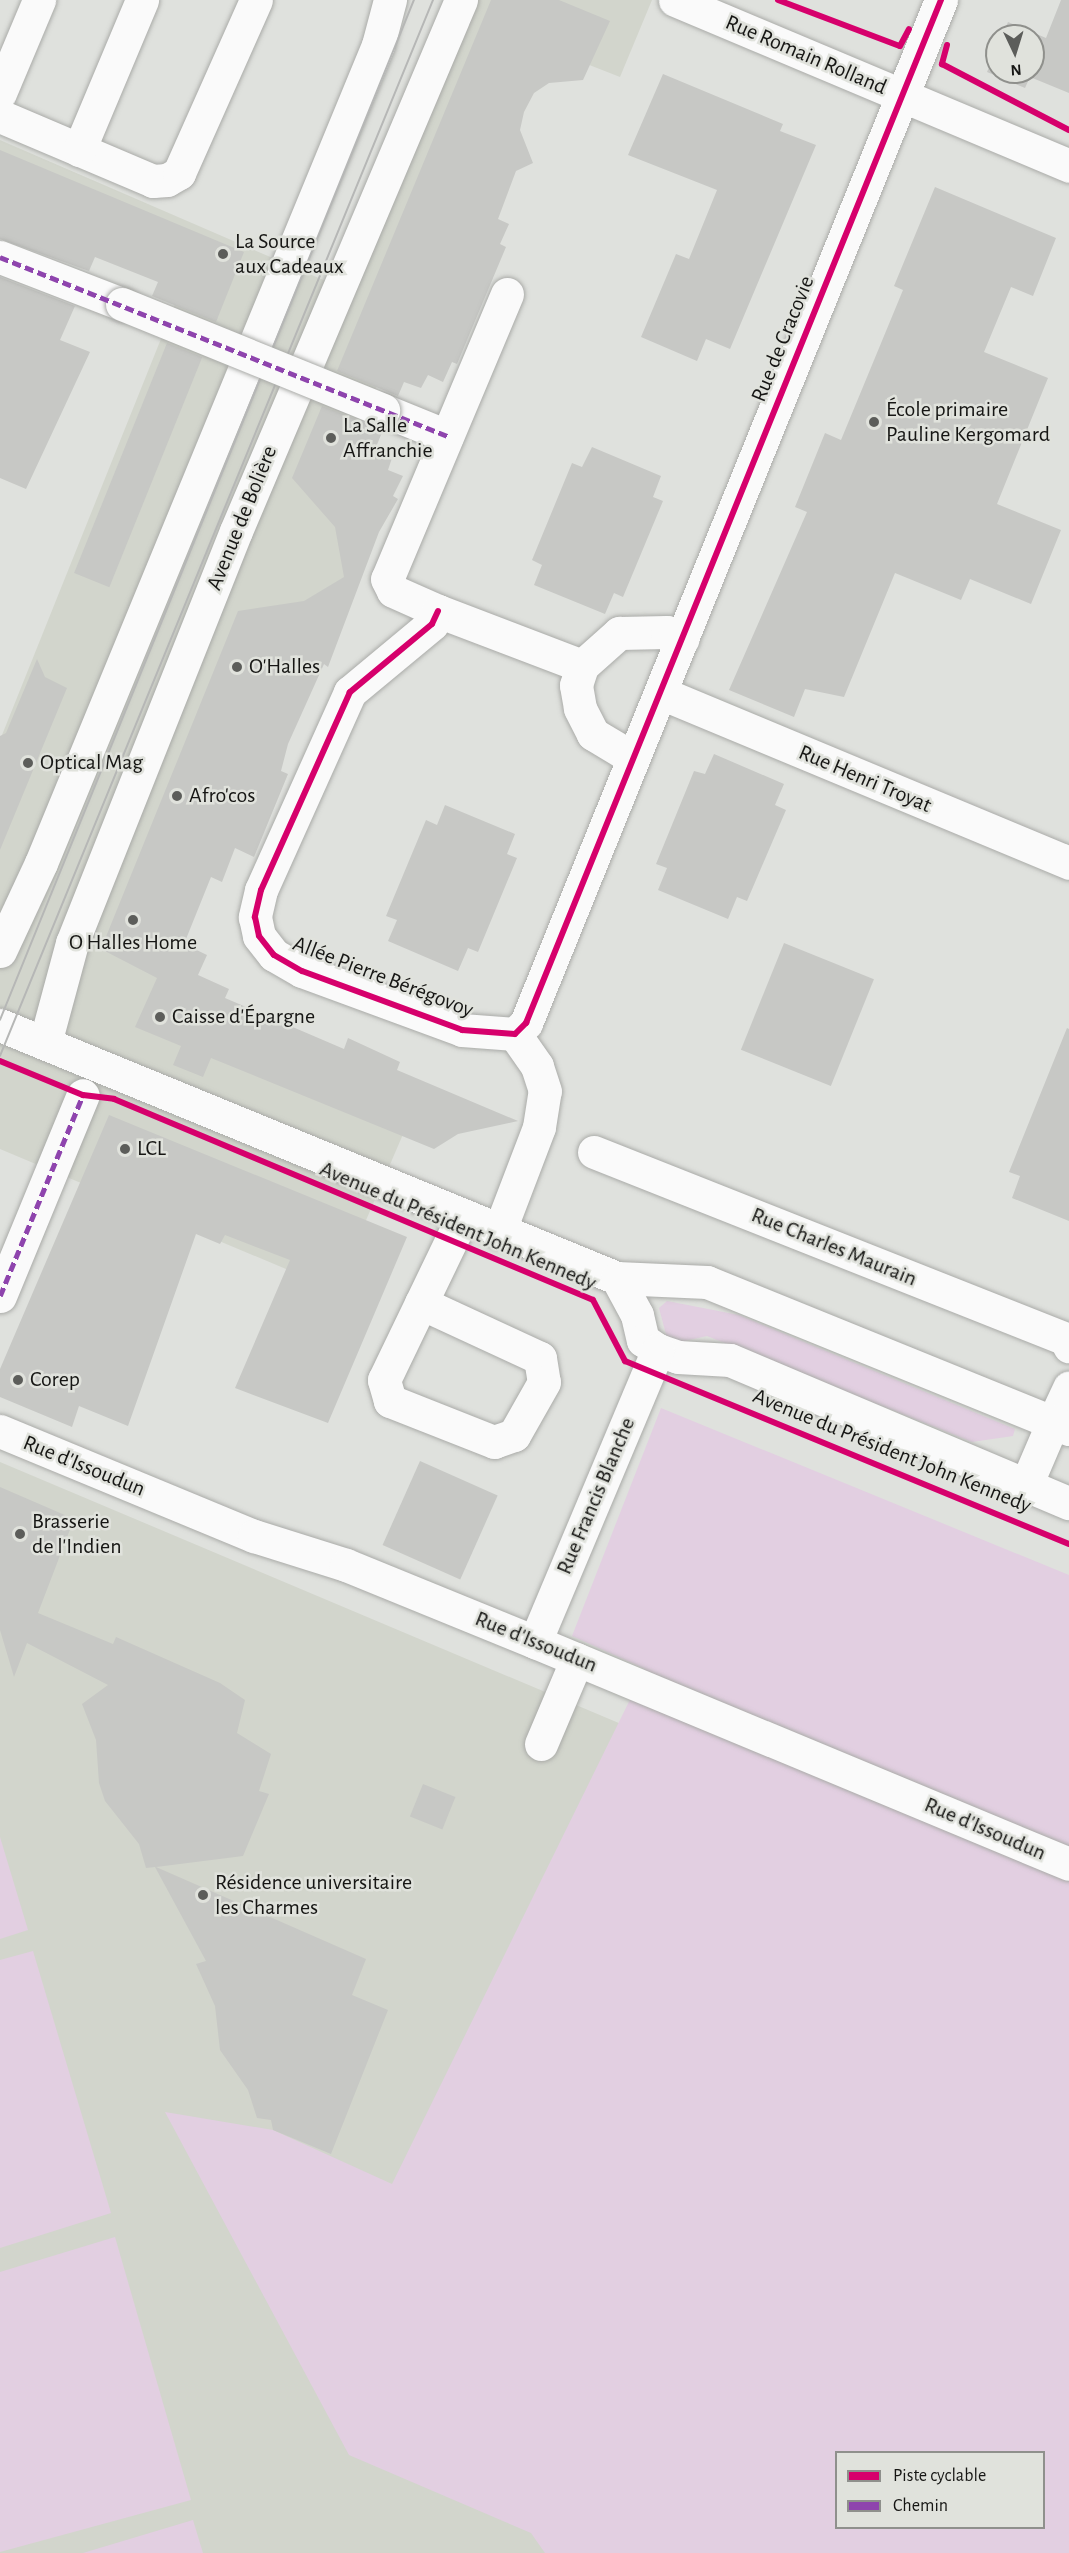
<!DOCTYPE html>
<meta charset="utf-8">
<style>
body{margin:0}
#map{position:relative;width:1069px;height:2553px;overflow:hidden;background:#dfe1dd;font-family:"Alegreya Sans",sans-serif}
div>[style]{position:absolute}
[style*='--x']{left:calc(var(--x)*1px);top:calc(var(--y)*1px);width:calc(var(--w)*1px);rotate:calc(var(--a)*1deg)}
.built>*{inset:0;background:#d2d5cc}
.green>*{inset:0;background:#e2cfe1}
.building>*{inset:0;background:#c7c8c5;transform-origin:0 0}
.roads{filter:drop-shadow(0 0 2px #aaaba8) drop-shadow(0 0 2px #aaaba8)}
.minor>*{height:33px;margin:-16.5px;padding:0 16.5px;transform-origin:16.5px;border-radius:16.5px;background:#fafafa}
.major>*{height:33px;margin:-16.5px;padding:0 16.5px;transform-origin:16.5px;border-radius:16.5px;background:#fafafa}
.tram>*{height:1.5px;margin:-0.75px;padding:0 0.75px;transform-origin:0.75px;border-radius:0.75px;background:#b6b7b6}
.bridges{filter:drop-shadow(0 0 2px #aaaba8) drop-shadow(0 0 2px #aaaba8)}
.minor-bridge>*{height:33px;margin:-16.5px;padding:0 16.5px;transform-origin:16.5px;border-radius:16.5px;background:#fafafa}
.quiet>*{height:4.5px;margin-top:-2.25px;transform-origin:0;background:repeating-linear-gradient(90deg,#8e44ad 0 9px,transparent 0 13.5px)}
.cycleway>*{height:6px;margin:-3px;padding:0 3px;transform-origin:3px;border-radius:3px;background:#d6006c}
.dots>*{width:16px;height:16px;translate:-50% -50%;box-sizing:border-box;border:3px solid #e0e2dc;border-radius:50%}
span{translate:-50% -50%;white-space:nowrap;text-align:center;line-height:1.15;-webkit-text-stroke:5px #e0e2dc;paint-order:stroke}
.street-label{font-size:22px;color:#161614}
.poi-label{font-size:22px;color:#161614}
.left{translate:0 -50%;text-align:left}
.legend{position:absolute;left:835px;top:2451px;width:210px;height:78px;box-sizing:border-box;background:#e0e2dc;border:2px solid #8f908c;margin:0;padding:8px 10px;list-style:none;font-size:18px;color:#161614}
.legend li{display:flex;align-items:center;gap:12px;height:30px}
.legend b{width:30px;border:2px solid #8f908c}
.north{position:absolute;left:985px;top:24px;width:60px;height:60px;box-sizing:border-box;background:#e0e2dc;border:2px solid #8f908c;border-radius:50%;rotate:176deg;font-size:16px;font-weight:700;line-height:24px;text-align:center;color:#161614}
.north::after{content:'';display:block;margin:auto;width:21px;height:27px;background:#5c5d5a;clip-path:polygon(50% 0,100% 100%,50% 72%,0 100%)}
</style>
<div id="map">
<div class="built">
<div style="clip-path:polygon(457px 0,652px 0,620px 77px,546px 48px,513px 66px,337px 480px,357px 547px,332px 613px,161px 917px,192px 1040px,407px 1125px,336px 1290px,0 1149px,0 740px,183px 284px,0 202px,0 140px,328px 282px)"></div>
<div style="clip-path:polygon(evenodd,0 1462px,1069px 1913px,1069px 2553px,0 2553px,0 1462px,836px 2452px,1044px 2452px,1044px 2528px,836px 2528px,836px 2452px)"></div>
</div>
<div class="green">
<div style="clip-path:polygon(667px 1301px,739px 1315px,1015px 1429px,1013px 1436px,972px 1442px,707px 1336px,676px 1343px,667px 1338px,659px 1308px)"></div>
<div style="clip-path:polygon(evenodd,661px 1408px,1069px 1575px,1069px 2553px,545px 2553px,531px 2533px,349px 2455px,165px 2112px,273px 2130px,392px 2184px,645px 1669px,572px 1636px,661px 1408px,836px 2452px,1044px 2452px,1044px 2528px,836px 2528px,836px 2452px)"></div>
<div style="clip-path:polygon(0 1837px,28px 1930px,0 1939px)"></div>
<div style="clip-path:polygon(33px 1951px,111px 2213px,0 2248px,0 1960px)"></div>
<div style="clip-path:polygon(115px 2237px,191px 2500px,0 2552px,0 2272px)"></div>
<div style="clip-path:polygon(193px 2520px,203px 2553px,83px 2553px)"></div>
</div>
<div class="building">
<div style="clip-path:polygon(491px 0,559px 0,610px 21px,583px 80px,549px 83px,534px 93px,524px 112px,520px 130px,533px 163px,516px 171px,498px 219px,509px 224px,500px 244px,506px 247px,457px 364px,452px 362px,443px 382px,428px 375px,421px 388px,404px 382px,398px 396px,337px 371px)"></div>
<div style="clip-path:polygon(1061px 0,1069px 0,1069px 93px,1030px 77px,1025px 88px,987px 72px,997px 49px,997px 72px,1033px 72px,1033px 36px,1002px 36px,1008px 22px,1046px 38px)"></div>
<div style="clip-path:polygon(663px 74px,783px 124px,780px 131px,816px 145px,730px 349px,706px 339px,697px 361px,641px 337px,676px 254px,689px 259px,717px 190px,628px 155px)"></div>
<div style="clip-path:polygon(0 150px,244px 252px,216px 322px,152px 296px,158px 282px,95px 257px,89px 271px,0 239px)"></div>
<div style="clip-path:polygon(935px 187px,1056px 238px,1033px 296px,1011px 287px,984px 352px,1048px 378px,997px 504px,1061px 530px,1031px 604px,970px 579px,961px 600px,895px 573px,844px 697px,805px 689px,794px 717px,729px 690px,807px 512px,795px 507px,825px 433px,841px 440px,903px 290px,894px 286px)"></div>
<div style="clip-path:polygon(0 277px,75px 306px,60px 340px,90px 352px,26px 489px,0 478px)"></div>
<div style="left:167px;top:343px;width:38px;height:248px;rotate:22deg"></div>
<div style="clip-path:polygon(322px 406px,383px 430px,376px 447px,393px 455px,388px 470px,403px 476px,393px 496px,398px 499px,379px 532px,328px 667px,324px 664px,288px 744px,281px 771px,288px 774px,254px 857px,235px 848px,222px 882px,211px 877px,184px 944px,207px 955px,198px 975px,229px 989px,225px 998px,344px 1049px,348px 1038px,400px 1062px,397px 1070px,518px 1121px,458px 1134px,434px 1149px,211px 1058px,203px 1077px,173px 1065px,181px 1046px,135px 1027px,157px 978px,101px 949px,238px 611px,304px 601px,344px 577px,335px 527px,292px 478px)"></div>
<div style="clip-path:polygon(592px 447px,661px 476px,653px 497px,663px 501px,623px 597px,614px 593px,605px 614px,534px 585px,542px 565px,532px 560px,572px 463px,582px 467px)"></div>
<div style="clip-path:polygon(37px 659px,45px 677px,67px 688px,0 850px,0 736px,6px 733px)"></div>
<div style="clip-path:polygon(714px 754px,784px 784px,775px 805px,786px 810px,747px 901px,737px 897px,728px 919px,658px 890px,667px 868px,656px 864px,694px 771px,705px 774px)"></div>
<div style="clip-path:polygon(445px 805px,515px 834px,507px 854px,517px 858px,478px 952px,468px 948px,458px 971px,388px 941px,397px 920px,386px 916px,426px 820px,437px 825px)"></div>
<div style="left:784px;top:943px;width:97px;height:115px;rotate:22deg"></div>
<div style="clip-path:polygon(1067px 1028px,1069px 1029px,1069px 1221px,1012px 1198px,1020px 1176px,1009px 1172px)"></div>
<div style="clip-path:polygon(109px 1115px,407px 1237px,328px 1423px,235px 1388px,290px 1260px,225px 1235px,220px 1244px,196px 1234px,128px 1426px,79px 1406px,72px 1427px,0 1397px,0 1369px)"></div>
<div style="left:420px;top:1461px;width:85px;height:92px;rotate:24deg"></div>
<div style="clip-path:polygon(0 1487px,74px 1519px,38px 1613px,113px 1644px,116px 1637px,220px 1683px,245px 1700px,237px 1733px,271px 1754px,259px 1791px,269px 1794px,243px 1856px,156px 1867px,366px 1959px,352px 1995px,388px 2010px,331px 2154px,273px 2130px,271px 2120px,257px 2118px,248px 2090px,220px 2050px,215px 2006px,196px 1964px,206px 1961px,155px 1867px,146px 1868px,139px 1844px,105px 1801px,99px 1783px,96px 1740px,82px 1704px,108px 1685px,27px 1643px,14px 1677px,0 1630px)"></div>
<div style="left:423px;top:1784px;width:35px;height:35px;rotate:22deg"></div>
</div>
<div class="roads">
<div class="minor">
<div style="--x:675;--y:0;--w:428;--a:22.8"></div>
<div style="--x:0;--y:93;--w:101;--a:-67.2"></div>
<div style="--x:0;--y:116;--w:166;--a:23"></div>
<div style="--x:153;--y:181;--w:14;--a:-4"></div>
<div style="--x:167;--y:180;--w:14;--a:-30"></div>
<div style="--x:179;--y:173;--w:189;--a:-66"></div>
<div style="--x:79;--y:150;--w:163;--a:-67.2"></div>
<div style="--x:0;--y:257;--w:131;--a:21.1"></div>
<div style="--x:507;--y:294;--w:309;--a:112.8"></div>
<div style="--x:387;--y:579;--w:13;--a:63"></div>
<div style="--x:393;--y:591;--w:49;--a:24"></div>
<div style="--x:438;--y:611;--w:154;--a:20.9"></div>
<div style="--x:383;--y:410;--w:69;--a:22.1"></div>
<div style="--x:438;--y:611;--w:14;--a:115"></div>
<div style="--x:432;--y:624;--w:107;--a:140.3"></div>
<div style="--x:350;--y:692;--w:217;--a:114.2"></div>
<div style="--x:261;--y:890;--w:28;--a:103"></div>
<div style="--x:255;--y:917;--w:19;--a:78"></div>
<div style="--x:259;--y:936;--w:24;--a:52"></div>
<div style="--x:274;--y:955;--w:32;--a:30"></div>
<div style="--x:302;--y:971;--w:171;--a:20.2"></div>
<div style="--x:462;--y:1030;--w:53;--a:4.3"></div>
<div style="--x:515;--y:1034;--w:16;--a:-45"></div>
<div style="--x:526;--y:1023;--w:1104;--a:-67.92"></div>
<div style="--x:661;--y:693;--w:442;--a:22.6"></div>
<div style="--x:633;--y:758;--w:47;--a:-149"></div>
<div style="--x:593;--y:734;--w:29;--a:-117"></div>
<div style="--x:580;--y:708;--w:23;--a:-100"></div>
<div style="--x:576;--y:685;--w:20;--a:-72"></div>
<div style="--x:582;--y:666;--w:50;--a:-41.7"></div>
<div style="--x:619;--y:633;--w:48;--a:-1.2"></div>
<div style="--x:667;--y:632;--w:17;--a:24"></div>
<div style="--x:0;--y:951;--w:97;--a:-65"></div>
<div style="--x:41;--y:863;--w:885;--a:-67.61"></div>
<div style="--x:378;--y:45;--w:47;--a:-75.1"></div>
<div style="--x:45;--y:1043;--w:104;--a:-74.9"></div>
<div style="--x:72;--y:943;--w:443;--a:-68.3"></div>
<div style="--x:236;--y:531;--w:577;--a:-67.04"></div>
<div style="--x:594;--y:1152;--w:508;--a:21.61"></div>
<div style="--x:1066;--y:1339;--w:8;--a:67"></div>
<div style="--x:499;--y:1232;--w:112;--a:-69.1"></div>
<div style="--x:539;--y:1127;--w:36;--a:-81"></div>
<div style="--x:545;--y:1091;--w:26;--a:-108"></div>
<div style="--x:537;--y:1066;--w:39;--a:-125"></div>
<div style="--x:0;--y:1296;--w:217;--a:-67.6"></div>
<div style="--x:421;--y:1303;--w:131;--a:24.8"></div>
<div style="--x:540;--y:1358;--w:24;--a:81"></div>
<div style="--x:544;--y:1382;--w:61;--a:119.5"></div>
<div style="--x:514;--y:1435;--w:21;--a:161"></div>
<div style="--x:494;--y:1442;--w:112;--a:-158.5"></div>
<div style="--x:390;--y:1401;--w:22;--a:-106"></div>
<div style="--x:384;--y:1380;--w:180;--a:-64.3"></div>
<div style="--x:1053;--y:1422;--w:38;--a:-65"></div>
<div style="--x:535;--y:1642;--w:578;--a:22.57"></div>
<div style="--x:541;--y:1744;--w:92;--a:-67"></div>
</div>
<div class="major">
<div style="--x:0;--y:1025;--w:667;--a:22.3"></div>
<div style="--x:617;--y:1278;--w:90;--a:2.5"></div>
<div style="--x:707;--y:1282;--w:391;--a:22.1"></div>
<div style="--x:617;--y:1278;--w:42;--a:61.6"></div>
<div style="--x:637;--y:1315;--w:26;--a:77"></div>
<div style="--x:643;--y:1340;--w:18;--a:34"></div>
<div style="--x:658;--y:1350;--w:21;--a:19"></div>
<div style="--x:678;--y:1357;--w:52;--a:3.3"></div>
<div style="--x:730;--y:1360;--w:368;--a:22.9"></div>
<div style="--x:0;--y:1431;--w:275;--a:22.5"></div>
<div style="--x:254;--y:1536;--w:96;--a:17.5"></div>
<div style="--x:346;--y:1565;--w:204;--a:22.2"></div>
<div style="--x:535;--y:1642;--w:317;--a:-67.2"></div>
<div style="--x:1026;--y:1485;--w:69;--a:-66.8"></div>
</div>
</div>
<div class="tram">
<div style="--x:0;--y:1020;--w:1101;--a:-67.91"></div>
<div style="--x:0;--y:1056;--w:1141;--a:-67.7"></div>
</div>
<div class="bridges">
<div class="minor-bridge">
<div style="--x:122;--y:304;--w:282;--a:22.1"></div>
</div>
</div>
<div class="quiet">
<div style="--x:0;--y:257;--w:482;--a:21.8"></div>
<div style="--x:0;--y:1296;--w:217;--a:-67.6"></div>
</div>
<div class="cycleway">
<div style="--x:778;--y:0;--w:130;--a:20.7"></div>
<div style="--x:900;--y:46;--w:19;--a:-62"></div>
<div style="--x:947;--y:45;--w:20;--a:105"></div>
<div style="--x:942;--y:64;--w:143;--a:27.5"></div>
<div style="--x:438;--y:611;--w:14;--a:115"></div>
<div style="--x:432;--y:624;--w:107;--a:140.3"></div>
<div style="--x:350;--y:692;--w:217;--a:114.2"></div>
<div style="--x:261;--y:890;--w:28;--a:103"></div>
<div style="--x:255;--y:917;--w:19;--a:78"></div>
<div style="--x:259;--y:936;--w:24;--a:52"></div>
<div style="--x:274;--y:955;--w:32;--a:30"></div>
<div style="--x:302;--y:971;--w:171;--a:20.2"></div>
<div style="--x:462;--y:1030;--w:53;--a:4.3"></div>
<div style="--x:515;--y:1034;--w:16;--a:-45"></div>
<div style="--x:526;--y:1023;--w:1104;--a:-67.92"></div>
<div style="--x:0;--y:1061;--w:90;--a:22.3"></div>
<div style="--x:83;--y:1095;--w:31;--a:7"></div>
<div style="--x:114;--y:1099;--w:519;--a:22.76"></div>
<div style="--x:593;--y:1300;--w:69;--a:62.3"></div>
<div style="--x:625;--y:1361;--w:480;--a:22.4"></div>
</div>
<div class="dots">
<div style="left:223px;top:254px;background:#5c5d5a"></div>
<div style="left:874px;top:422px;background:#5c5d5a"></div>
<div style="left:331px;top:438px;background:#5c5d5a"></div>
<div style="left:237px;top:667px;background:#5c5d5a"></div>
<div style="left:28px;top:763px;background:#5c5d5a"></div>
<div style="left:177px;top:796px;background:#5c5d5a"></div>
<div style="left:133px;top:920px;background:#5c5d5a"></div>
<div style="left:160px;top:1017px;background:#5c5d5a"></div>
<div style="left:125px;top:1149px;background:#5c5d5a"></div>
<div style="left:18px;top:1380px;background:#5c5d5a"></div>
<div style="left:20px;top:1534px;background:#5c5d5a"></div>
<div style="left:203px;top:1895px;background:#5c5d5a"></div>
</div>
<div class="street-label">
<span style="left:806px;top:55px;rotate:23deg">Rue Romain Rolland</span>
<span style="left:783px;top:339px;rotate:-68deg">Rue de Cracovie</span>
<span style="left:242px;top:518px;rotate:-68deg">Avenue de Bolière</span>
<span style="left:865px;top:779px;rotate:23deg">Rue Henri Troyat</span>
<span style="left:383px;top:977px;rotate:21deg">Allée Pierre Bérégovoy</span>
<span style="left:458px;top:1226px;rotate:23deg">Avenue du Président John Kennedy</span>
<span style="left:834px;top:1247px;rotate:22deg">Rue Charles Maurain</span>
<span style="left:892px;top:1451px;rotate:22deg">Avenue du Président John Kennedy</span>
<span style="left:84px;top:1466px;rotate:22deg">Rue d'Issoudun</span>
<span style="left:596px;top:1496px;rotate:-67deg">Rue Francis Blanche</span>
<span style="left:536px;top:1642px;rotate:22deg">Rue d'Issoudun</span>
<span style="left:985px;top:1829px;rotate:23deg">Rue d'Issoudun</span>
</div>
<div class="poi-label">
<span class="left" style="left:235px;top:254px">La Source<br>aux Cadeaux</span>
<span class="left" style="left:886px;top:422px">École primaire<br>Pauline Kergomard</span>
<span class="left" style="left:343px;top:438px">La Salle<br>Affranchie</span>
<span class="left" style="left:249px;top:667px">O'Halles</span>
<span class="left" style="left:40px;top:763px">Optical Mag</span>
<span class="left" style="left:189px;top:796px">Afro'cos</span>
<span style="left:133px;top:943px">O Halles Home</span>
<span class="left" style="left:172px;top:1017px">Caisse d'Épargne</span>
<span class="left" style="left:137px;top:1149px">LCL</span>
<span class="left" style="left:30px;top:1380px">Corep</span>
<span class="left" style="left:32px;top:1534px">Brasserie<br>de l'Indien</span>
<span class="left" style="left:215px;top:1895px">Résidence universitaire<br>les Charmes</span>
</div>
<ul class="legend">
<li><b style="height:8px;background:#d6006c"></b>Piste cyclable</li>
<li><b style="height:8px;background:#8e44ad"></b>Chemin</li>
</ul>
<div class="north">N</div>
</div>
